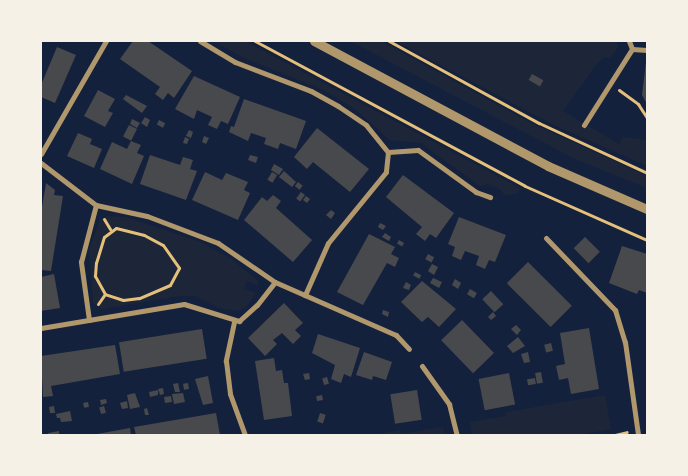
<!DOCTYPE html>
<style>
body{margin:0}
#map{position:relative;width:688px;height:476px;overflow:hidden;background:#14213d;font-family:Raleway,sans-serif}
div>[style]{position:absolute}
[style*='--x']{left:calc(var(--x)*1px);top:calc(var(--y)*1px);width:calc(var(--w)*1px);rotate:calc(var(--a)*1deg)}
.green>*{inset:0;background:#1d2539}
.building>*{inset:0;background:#48494c;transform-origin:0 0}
.path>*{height:3px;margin:-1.5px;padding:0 1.5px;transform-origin:1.5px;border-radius:1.5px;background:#e5c07b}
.minor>*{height:5px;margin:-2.5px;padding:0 2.5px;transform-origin:2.5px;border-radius:2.5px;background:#b1986c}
.tertiary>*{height:9px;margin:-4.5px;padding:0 4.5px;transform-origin:4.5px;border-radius:4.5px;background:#b1986c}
span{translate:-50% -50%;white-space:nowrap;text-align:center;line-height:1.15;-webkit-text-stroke:4px #f6f1e7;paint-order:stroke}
.frame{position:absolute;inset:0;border:42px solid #f6f1e7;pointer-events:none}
</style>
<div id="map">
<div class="green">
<div style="clip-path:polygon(213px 41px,245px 41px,520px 188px,517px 194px,504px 195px,501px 190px,488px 184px,480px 186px,421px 143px,390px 140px,356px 110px,326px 91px,242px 57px)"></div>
<div style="clip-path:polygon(350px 41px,381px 41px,531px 123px,647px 176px,647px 188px,575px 159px)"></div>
<div style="clip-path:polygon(395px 41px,617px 41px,618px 47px,610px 58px,604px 57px,596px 65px,563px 111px,619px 144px,623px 137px,647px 140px,647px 166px,554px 125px)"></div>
<div style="clip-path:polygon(108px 216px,126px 217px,198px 241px,233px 260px,258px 281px,258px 285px,246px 281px,244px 289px,256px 293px,246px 307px,238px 311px,219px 308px,195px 296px,179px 296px,102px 309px,93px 303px,89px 250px,100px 219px)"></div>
<div style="clip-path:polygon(605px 395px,611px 429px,578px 435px,472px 435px,470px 422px,506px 416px,506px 412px)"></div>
<div style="clip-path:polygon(443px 427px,445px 435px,373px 435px,400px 430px,401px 434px)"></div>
</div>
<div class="building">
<div style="clip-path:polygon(133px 41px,148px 41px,192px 71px,174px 98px,168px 93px,163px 100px,155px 94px,160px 87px,120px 59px)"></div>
<div style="clip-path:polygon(57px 47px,76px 55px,55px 103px,41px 97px,41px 85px)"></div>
<div style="clip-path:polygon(646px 62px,647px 62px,647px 104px,642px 95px)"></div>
<div style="left:532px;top:74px;width:13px;height:7px;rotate:29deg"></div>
<div style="clip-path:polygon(194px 76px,240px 97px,228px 124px,221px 121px,217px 129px,208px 125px,212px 117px,197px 110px,194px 119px,175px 109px)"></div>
<div style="clip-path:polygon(98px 90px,115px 99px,108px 111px,113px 113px,105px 127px,84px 116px)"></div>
<div style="clip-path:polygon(126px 95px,147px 106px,142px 113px,123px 99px)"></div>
<div style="clip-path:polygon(244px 99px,306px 121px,296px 149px,280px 143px,278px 149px,264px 144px,266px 138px,251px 133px,248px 141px,229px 132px,231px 126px,234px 127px)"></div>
<div style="clip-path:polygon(145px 117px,150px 120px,147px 127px,141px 123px)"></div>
<div style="clip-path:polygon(132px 119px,140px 123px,137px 128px,130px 124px)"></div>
<div style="left:159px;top:120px;width:7px;height:5px;rotate:27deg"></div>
<div style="left:129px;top:125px;width:9px;height:13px;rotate:27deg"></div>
<div style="clip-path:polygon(317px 128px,369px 169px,350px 192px,313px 162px,307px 169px,294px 157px)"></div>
<div style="clip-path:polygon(189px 130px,193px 132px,191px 138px,186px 136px)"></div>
<div style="clip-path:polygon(78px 133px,92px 139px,90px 144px,102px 149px,94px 168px,67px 156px)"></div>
<div style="clip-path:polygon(204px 136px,209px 138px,206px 144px,202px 142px)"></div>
<div style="clip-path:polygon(185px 137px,189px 139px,187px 144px,183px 143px)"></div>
<div style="clip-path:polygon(131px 141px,141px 145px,137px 153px,144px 156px,132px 184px,100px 169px,112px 142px,127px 149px)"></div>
<div style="clip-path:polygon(150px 155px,180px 165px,183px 157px,193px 160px,190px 169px,197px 171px,186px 200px,140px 184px)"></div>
<div style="clip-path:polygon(250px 155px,258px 157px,256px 163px,248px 160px)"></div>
<div style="clip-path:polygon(274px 164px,283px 169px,279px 175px,271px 170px)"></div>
<div style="clip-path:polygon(284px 171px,296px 182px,292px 187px,279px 177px)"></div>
<div style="clip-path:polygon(205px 172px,222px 180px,226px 173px,248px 182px,244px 190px,250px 193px,238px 220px,192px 200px)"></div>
<div style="left:272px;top:172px;width:6px;height:9px;rotate:31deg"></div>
<div style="clip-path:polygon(403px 175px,454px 213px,436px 238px,430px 234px,425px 241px,416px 234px,422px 227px,386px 197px)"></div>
<div style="left:298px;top:182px;width:6px;height:5px;rotate:39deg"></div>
<div style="clip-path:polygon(46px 183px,55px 190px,54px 195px,63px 196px,51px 271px,41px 270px,41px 213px)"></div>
<div style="left:301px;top:192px;width:5px;height:8px;rotate:37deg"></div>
<div style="clip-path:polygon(273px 195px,281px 201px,276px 208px,312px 240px,293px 262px,244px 220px,262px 197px,267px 201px)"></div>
<div style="left:306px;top:196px;width:5px;height:5px;rotate:37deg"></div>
<div style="clip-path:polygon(331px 210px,335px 213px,331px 219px,326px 215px)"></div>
<div style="clip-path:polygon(459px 217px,506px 235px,495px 262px,489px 260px,485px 269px,476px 265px,479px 256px,465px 251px,461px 260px,452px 256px,455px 247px,448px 244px)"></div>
<div style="clip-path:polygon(380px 223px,386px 226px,383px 230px,378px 227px)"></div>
<div style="clip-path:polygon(385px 233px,391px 237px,389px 241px,382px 237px)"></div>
<div style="clip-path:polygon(369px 234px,395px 247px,391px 254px,399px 258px,395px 267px,387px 263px,363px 305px,337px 292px)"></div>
<div style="left:585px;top:237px;width:21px;height:16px;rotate:45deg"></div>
<div style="left:399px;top:240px;width:6px;height:4px;rotate:31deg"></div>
<div style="clip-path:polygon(622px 246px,647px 254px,647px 293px,639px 290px,637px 294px,609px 283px)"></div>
<div style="left:428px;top:254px;width:7px;height:6px;rotate:27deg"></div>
<div style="left:528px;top:262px;width:62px;height:30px;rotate:45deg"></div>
<div style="clip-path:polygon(432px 264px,438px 267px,434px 275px,428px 271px)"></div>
<div style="left:415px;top:272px;width:7px;height:4px;rotate:27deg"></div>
<div style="clip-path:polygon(54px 274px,60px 308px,41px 311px,41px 277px)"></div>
<div style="clip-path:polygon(433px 278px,442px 282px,439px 288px,430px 283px)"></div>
<div style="clip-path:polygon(455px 279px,461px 283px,458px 289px,452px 285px)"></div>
<div style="clip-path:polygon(422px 281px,456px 309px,439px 327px,428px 317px,422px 322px,401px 302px)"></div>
<div style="clip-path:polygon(406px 282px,411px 285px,409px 290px,403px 288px)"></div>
<div style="left:470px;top:289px;width:8px;height:6px;rotate:30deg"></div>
<div style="left:491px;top:291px;width:18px;height:12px;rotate:47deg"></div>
<div style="clip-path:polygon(284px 303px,303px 323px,295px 330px,301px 336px,293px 344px,282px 333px,273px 340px,277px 344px,265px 356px,248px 338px)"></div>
<div style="clip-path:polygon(383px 310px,389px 312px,388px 317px,382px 314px)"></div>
<div style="clip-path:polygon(493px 312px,496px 316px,491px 320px,488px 317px)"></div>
<div style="left:462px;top:320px;width:46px;height:29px;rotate:46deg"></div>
<div style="clip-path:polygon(516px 325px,521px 330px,517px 335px,511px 329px)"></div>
<div style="clip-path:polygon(589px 328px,599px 389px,571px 394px,568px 378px,559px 380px,556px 366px,565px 364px,560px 333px)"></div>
<div style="left:202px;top:329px;width:30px;height:84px;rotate:81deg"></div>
<div style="clip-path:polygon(318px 334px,360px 348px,351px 377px,344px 374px,341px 383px,331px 379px,335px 365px,312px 353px)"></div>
<div style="clip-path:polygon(518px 337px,525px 346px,513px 353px,507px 346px)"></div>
<div style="left:551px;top:343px;width:8px;height:7px;rotate:76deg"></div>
<div style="clip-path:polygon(115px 345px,120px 374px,51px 386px,53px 396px,43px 397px,41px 356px)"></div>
<div style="clip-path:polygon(364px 352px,392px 362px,386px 380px,373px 376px,372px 380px,356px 375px)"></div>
<div style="clip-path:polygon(528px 352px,530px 362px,524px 363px,521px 354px)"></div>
<div style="clip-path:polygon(274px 358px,276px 371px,282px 370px,284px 383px,288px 383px,292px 416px,264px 420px,255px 361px)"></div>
<div style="left:541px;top:372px;width:11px;height:6px;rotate:80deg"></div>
<div style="clip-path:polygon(309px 373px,310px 379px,305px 380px,303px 374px)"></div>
<div style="left:509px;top:373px;width:32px;height:31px;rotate:79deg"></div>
<div style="clip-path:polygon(208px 376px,213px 403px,203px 405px,195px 379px)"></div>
<div style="left:327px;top:377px;width:7px;height:5px;rotate:74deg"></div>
<div style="left:535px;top:378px;width:6px;height:8px;rotate:81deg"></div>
<div style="clip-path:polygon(178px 383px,180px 392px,175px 392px,173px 384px)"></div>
<div style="left:188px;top:383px;width:6px;height:5px;rotate:81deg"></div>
<div style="clip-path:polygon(163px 388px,164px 394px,160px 395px,158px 389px)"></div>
<div style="clip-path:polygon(158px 390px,158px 395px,150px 397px,149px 392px)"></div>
<div style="left:417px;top:390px;width:30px;height:27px;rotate:81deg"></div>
<div style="clip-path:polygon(135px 393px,140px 407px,130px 409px,127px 395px)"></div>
<div style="clip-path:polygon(183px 393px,185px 402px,174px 404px,172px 394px)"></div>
<div style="left:322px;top:395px;width:5px;height:6px;rotate:79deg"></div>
<div style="left:171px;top:396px;width:6px;height:7px;rotate:81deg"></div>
<div style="clip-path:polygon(106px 399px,107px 403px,101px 405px,100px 400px)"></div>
<div style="clip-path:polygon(127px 401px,128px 408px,122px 409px,120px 403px)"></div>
<div style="left:88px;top:402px;width:5px;height:5px;rotate:79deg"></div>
<div style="clip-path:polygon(54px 406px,55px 413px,50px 413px,49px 407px)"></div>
<div style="left:104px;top:406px;width:7px;height:5px;rotate:74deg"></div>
<div style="clip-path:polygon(147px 408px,149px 415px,145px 415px,144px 409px)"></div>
<div style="clip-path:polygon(70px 411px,72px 421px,61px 422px,60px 418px,57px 418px,56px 414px)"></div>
<div style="clip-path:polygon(216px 413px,220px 435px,136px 435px,134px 427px)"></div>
<div style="left:320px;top:413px;width:6px;height:9px;rotate:18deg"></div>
<div style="clip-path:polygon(130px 428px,131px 435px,97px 435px,97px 434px)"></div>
<div style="clip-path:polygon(59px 431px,59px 435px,49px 435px,48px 433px)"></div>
</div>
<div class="path">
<div style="--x:255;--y:41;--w:306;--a:28.2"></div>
<div style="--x:525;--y:186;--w:133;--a:23.9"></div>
<div style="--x:389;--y:41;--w:171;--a:28.7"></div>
<div style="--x:539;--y:123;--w:119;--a:24.8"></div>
<div style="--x:619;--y:90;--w:24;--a:36"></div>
<div style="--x:638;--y:104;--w:17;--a:57"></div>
<div style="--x:104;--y:219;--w:12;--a:59"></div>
<div style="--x:116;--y:228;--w:29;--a:14"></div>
<div style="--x:144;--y:235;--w:21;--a:28"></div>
<div style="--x:163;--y:245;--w:28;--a:55"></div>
<div style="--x:179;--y:268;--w:19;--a:118"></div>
<div style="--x:170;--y:285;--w:34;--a:157"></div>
<div style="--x:139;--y:298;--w:16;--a:173"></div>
<div style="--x:123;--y:300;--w:19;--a:-162"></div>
<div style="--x:105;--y:294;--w:21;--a:-119"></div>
<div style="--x:95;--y:276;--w:13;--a:-86"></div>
<div style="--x:96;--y:263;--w:27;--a:-73"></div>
<div style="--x:104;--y:237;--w:15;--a:-37"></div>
<div style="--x:98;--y:304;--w:12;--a:-55"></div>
<div style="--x:615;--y:435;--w:12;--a:-14"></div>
</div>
<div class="minor">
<div style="--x:200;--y:41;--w:41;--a:31"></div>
<div style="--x:235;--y:62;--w:81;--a:20.9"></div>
<div style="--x:311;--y:91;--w:31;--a:29"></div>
<div style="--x:338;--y:106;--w:34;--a:34"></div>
<div style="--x:366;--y:125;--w:35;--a:51"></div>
<div style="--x:388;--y:152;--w:20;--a:96"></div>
<div style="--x:386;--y:172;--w:92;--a:129.2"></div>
<div style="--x:328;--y:243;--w:57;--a:113.9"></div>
<div style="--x:629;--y:41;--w:9;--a:69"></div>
<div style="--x:632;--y:49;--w:15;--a:4"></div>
<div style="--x:584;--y:125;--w:90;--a:-57.7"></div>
<div style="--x:388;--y:152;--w:30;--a:-4"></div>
<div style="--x:418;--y:150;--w:72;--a:35.9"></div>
<div style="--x:476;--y:192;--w:15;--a:20"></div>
<div style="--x:41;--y:154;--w:130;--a:-60.1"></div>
<div style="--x:41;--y:163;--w:69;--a:37.4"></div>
<div style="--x:96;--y:205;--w:52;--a:12.2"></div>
<div style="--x:147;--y:216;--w:76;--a:20.8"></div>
<div style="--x:218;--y:243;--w:69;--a:34.4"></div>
<div style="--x:275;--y:282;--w:132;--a:23.7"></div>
<div style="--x:396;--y:335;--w:19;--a:47"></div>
<div style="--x:546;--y:238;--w:100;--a:46.2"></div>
<div style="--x:615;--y:310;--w:34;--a:73"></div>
<div style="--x:625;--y:342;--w:94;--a:82"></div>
<div style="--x:89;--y:320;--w:59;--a:-97.9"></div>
<div style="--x:81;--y:262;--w:59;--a:-75.3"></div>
<div style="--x:234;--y:322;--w:40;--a:102"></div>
<div style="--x:226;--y:361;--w:33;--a:83"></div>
<div style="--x:230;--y:394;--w:44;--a:69.9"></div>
<div style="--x:41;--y:328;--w:145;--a:-9.5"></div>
<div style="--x:184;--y:304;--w:58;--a:17.2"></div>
<div style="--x:239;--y:321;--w:24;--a:-42"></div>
<div style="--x:257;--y:305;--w:29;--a:-52"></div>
<div style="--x:422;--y:366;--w:47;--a:54.6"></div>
<div style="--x:449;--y:404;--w:32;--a:76"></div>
</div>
<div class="tertiary">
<div style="--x:314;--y:41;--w:265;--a:28.1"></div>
<div style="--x:548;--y:166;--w:108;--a:23.5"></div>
</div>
<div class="frame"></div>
</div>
